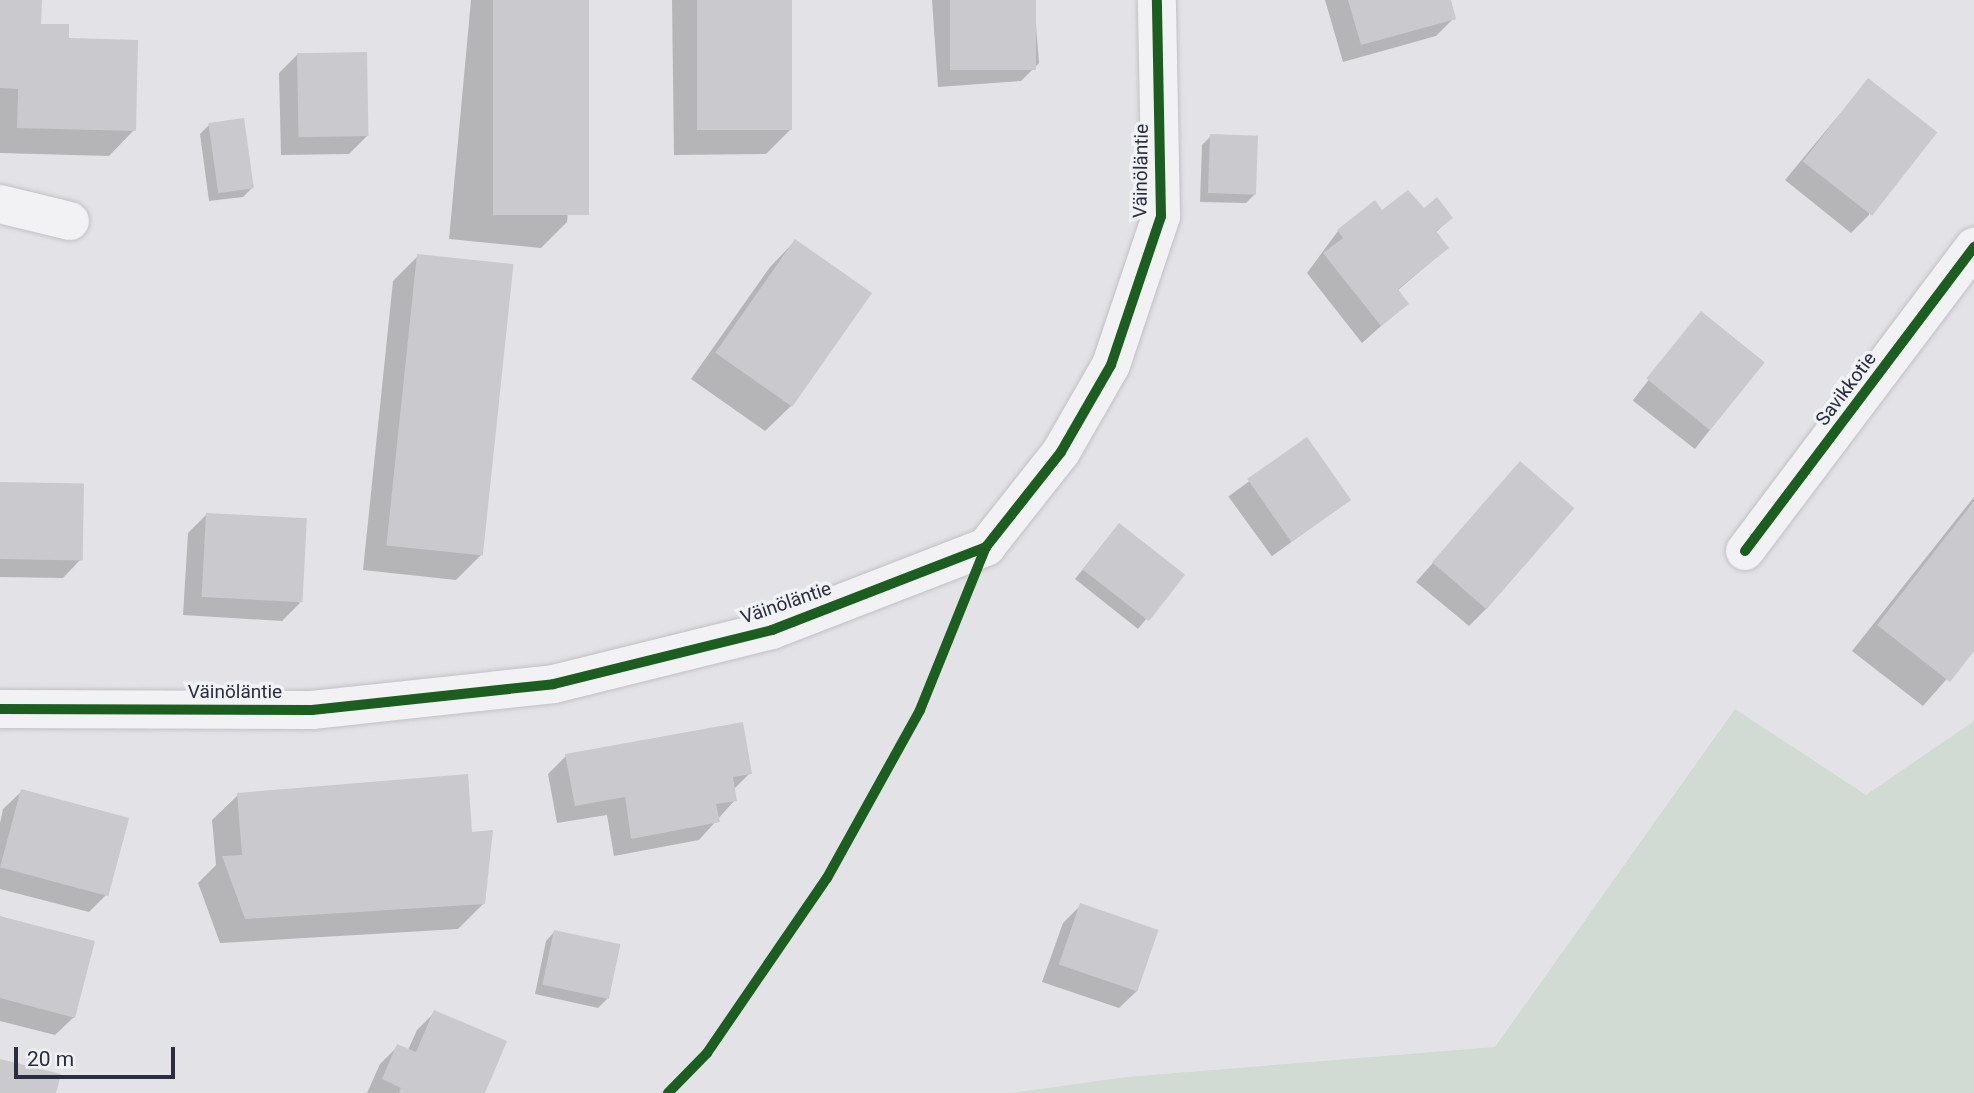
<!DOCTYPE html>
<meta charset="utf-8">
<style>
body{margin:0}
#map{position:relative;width:1974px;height:1093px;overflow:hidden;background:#e3e3e7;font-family:Roboto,sans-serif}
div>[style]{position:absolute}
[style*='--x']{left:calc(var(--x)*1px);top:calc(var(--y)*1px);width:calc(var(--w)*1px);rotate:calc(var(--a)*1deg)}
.green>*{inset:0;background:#d1dad3}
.shadow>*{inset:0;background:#0003;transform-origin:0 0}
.building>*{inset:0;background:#c9c9ce;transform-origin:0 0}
.roads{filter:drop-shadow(0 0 2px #c1c1c5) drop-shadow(0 0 2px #c1c1c5)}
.minor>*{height:38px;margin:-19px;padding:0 19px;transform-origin:19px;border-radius:19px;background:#f2f2f4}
.cycleway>*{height:10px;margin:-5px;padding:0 5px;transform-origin:5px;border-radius:5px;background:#1b5e20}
span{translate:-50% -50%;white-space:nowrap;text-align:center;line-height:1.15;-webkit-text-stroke:7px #f1f2f6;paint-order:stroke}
.street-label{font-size:19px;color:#2a2d3f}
.scale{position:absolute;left:14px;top:1047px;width:161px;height:32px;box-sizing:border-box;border:4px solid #2a2d3f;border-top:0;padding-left:9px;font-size:21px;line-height:24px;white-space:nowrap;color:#2a2d3f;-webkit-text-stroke:5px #f1f2f6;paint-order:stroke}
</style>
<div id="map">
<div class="green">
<div style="clip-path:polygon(1735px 709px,1866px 795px,1974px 721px,1974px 1093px,1010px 1093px,1127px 1077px,1495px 1047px)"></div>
</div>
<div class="shadow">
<div style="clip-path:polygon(0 0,40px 0,40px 25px,67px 40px,134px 130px,109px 156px,0 153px)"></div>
<div style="clip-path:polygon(471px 0,587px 0,567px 222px,541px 248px,449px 239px)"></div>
<div style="clip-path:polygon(672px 0,790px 0,791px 129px,766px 154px,674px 155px)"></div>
<div style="clip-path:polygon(932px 0,1034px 0,1039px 63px,1021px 81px,938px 87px)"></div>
<div style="clip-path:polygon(1325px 0,1449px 0,1454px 18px,1436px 36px,1343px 62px)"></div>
<div style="clip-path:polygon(298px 54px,367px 136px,349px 154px,281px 155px,279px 73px)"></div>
<div style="clip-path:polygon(1868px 80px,1869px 215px,1851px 233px,1785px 180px)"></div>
<div style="clip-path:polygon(209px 125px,252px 188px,243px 197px,209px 201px,200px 134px)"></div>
<div style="clip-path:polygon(1211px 136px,1255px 194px,1246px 203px,1200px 202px,1202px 145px)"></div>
<div style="clip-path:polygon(1423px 210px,1451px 218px,1435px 233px,1447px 248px,1397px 291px,1406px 304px,1362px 343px,1307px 273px,1338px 231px,1382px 212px)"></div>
<div style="clip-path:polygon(795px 241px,791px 406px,765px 431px,691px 379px,770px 267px)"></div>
<div style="clip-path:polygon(418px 256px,482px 554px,456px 580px,363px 570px,393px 281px)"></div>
<div style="left:1701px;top:313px;width:79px;height:111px;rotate:38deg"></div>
<div style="left:1306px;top:440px;width:74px;height:96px;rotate:54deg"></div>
<div style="clip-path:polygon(1520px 464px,1487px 608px,1469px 626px,1416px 582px)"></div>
<div style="clip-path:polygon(0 484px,81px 559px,63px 578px,0 577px)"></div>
<div style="clip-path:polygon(1974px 497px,1974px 648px,1923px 706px,1852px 651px)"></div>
<div style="clip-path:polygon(206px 515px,300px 603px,282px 621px,183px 615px,188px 533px)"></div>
<div style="clip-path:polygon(1111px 534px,1182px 575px,1138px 629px,1075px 579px)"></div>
<div style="clip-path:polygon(566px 756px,750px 773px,734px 789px,735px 800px,699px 840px,614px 856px,607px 815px,557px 823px,548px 774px)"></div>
<div style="clip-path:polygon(22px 791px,107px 894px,89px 912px,0 889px,0 823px,3px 809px)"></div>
<div style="clip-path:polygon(238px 795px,471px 834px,484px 903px,458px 929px,220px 943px,198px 883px,216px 865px,212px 820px)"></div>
<div style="clip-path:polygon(1081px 905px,1138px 990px,1119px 1008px,1042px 982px,1063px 923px)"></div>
<div style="clip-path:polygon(0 918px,74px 1017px,55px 1035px,0 1021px)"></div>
<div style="clip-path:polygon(555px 931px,607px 999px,598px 1008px,535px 994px,546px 941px)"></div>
<div style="clip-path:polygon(435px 1012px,483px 1093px,367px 1093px,380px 1064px,398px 1046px,408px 1050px,417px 1030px)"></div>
</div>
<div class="building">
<div style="clip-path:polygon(0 0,42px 0,41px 24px,69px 24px,69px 38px,138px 40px,136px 131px,17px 128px,18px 89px,0 88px)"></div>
<div style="left:493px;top:0;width:96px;height:215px"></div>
<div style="left:697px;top:0;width:95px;height:130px"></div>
<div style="left:950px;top:0;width:86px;height:70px"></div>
<div style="clip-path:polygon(1348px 0,1451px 0,1456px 19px,1361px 45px)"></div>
<div style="left:367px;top:52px;width:84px;height:70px;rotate:89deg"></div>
<div style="left:1868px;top:78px;width:88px;height:106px;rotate:38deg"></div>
<div style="left:244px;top:118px;width:71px;height:36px;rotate:82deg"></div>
<div style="left:1210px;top:134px;width:48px;height:59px;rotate:2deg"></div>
<div style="clip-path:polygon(1408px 190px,1424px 208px,1437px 197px,1453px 218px,1436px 231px,1449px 248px,1398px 289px,1409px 304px,1381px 326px,1323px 253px,1343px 238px,1337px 230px,1375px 200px,1382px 210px)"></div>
<div style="left:795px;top:239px;width:94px;height:139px;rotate:35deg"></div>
<div style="left:417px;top:254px;width:97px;height:293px;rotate:6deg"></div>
<div style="left:1701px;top:311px;width:82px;height:87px;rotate:39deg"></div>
<div style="left:1307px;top:437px;width:77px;height:73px;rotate:55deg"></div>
<div style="left:1520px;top:461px;width:72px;height:134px;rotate:41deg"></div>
<div style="left:0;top:482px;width:84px;height:77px;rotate:1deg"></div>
<div style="clip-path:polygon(1974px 501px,1974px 651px,1950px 682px,1877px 625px)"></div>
<div style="left:206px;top:513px;width:101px;height:84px;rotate:3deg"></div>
<div style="left:1119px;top:523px;width:84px;height:59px;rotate:38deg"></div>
<div style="clip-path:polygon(743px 722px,752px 774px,733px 777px,737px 801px,716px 804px,720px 822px,631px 839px,625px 797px,575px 806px,565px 754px)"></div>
<div style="clip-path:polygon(468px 774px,472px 832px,493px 830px,485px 904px,245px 919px,222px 856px,242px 855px,237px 793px)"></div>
<div style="left:21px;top:789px;width:112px;height:81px;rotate:15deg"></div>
<div style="left:1080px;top:903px;width:83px;height:65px;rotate:19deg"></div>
<div style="clip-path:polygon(0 916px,95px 941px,75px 1018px,0 998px)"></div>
<div style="left:554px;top:930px;width:68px;height:56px;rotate:12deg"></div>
<div style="clip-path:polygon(434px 1010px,507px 1041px,485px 1093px,399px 1093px,401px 1088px,382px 1079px,397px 1044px,416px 1052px)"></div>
<div style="clip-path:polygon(0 1059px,61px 1074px,56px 1093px,0 1093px)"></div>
</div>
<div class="roads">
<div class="minor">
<div style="--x:0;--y:204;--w:72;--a:13.7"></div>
<div style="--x:1745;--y:551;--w:381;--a:-53"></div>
<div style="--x:0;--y:709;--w:312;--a:0.2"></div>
<div style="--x:312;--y:710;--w:243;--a:-6.1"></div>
<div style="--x:554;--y:684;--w:225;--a:-13.9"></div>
<div style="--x:772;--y:630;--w:230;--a:-21.2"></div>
<div style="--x:986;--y:547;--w:121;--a:-51.7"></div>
<div style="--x:1061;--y:452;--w:100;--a:-60.1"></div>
<div style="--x:1111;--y:365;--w:157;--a:-71.4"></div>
<div style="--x:1161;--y:216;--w:216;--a:-91.1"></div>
</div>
</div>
<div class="cycleway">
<div style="--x:1745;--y:551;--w:381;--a:-53"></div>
<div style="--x:0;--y:709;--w:312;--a:0.2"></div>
<div style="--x:312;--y:710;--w:243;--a:-6.1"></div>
<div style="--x:554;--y:684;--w:225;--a:-13.9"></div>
<div style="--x:772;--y:630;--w:230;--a:-21.2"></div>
<div style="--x:986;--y:547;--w:121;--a:-51.7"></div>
<div style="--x:1061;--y:452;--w:100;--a:-60.1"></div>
<div style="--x:1111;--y:365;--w:157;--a:-71.4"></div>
<div style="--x:1161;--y:216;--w:216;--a:-91.1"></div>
<div style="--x:668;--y:1093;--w:56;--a:-45.7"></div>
<div style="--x:707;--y:1053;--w:212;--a:-55.6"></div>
<div style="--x:827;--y:878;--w:192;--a:-61"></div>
<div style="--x:920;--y:710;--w:176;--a:-68"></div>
</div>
<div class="street-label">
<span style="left:1141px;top:171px;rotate:-89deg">Väinöläntie</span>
<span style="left:1846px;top:389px;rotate:-53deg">Savikkotie</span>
<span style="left:786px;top:603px;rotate:-19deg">Väinöläntie</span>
<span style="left:235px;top:692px">Väinöläntie</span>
</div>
<div class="scale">20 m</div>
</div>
